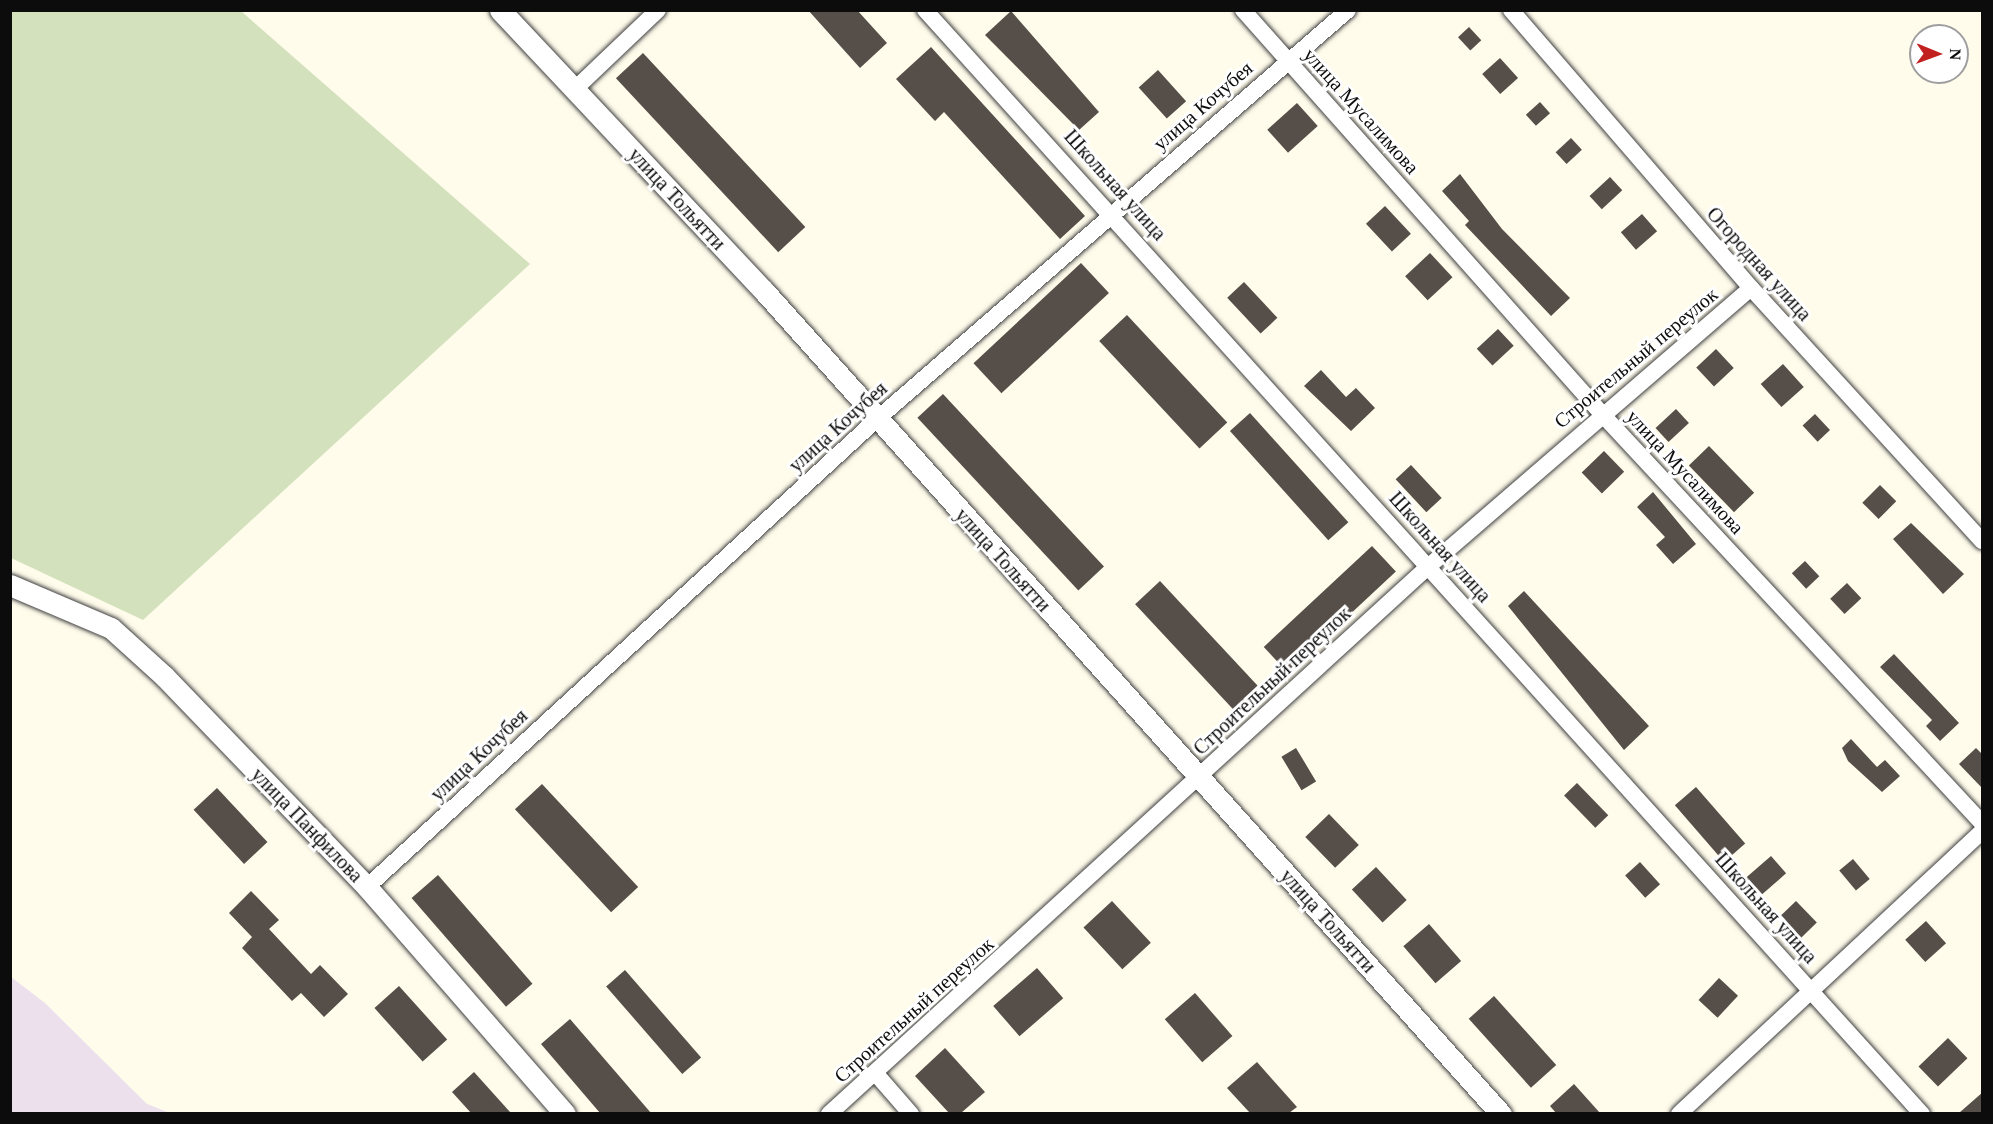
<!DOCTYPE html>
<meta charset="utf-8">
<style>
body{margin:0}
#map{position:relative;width:1993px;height:1124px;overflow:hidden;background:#fffcec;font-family:Georgia,serif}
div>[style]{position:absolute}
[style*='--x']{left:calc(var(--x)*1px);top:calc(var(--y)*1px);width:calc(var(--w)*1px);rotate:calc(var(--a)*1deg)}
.industrial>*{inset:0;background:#ebe0ec}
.cemetery>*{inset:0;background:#d3e1bc}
.building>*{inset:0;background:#564e48;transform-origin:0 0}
.roads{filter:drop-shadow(0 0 2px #3f3f3f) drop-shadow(0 0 2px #3f3f3f)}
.minor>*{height:16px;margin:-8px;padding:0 8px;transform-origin:8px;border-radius:8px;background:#fff}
.tertiary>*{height:21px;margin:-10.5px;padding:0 10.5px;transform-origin:10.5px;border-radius:10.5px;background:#fff}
span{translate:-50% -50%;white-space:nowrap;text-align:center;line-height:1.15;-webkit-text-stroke:6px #fff;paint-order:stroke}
.street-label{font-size:20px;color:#0c0c0c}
.frame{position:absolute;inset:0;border:12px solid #0c0c0c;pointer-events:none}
.north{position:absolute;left:1909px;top:24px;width:60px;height:60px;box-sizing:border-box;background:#fff;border:2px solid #9e9e9e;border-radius:50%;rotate:91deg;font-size:16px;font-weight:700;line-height:24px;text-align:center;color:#0c0c0c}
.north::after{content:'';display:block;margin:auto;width:21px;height:27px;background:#c2201e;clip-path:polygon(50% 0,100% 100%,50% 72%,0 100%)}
</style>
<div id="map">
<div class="industrial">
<div style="clip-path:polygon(11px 977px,45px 1003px,147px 1104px,170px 1113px,11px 1113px)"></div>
</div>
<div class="cemetery">
<div style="clip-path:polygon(10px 11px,241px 11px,530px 264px,143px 620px,11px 558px)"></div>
</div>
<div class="building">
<div style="clip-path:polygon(808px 10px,857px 10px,887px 43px,860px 68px)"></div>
<div style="clip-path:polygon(1011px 11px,1099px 112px,1079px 130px,985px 35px)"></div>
<div style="left:1469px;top:27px;width:18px;height:15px;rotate:47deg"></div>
<div style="clip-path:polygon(931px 47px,1085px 216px,1060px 239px,944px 112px,935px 121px,896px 79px)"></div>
<div style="left:643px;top:53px;width:238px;height:37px;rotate:47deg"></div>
<div style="left:1500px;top:58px;width:27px;height:24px;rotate:48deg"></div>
<div style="left:1158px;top:70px;width:42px;height:26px;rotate:48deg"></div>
<div style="left:1540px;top:102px;width:15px;height:19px;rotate:48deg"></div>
<div style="left:1297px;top:103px;width:31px;height:40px;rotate:48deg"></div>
<div style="left:1571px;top:138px;width:16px;height:21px;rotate:47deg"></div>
<div style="clip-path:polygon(1460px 174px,1502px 229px,1570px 298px,1551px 316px,1465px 225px,1469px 221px,1442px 191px)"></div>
<div style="left:1610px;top:177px;width:18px;height:28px;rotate:47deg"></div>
<div style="left:1385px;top:206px;width:38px;height:26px;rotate:47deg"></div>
<div style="left:1642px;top:214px;width:23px;height:28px;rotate:49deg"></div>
<div style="left:1430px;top:253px;width:33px;height:34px;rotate:47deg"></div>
<div style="left:1081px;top:263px;width:41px;height:147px;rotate:47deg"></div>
<div style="left:1244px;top:282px;width:49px;height:23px;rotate:47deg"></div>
<div style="left:1127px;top:315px;width:147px;height:38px;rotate:47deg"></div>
<div style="left:1498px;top:329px;width:23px;height:29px;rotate:47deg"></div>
<div style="left:1716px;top:349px;width:26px;height:27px;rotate:47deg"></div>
<div style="left:1783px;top:364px;width:31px;height:30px;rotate:48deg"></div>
<div style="clip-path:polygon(1321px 370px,1346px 397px,1356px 388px,1375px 408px,1351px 431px,1304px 386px)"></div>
<div style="left:943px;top:394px;width:236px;height:35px;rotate:47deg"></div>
<div style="left:1676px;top:409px;width:19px;height:28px;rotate:47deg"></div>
<div style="left:1250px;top:413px;width:147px;height:27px;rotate:48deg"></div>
<div style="left:1815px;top:414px;width:22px;height:17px;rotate:47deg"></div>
<div style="left:1709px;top:446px;width:65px;height:28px;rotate:46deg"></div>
<div style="left:1604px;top:451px;width:29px;height:31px;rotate:46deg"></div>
<div style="left:1411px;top:465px;width:45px;height:21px;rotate:47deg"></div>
<div style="left:1880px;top:485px;width:23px;height:25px;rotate:45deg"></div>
<div style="clip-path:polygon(1653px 492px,1696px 544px,1673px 564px,1656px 545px,1665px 537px,1637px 507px)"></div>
<div style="clip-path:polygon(1911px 523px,1964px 574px,1943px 594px,1893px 539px)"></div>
<div style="left:1372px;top:546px;width:35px;height:148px;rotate:47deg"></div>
<div style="left:1805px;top:561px;width:21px;height:18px;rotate:47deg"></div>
<div style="left:1160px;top:581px;width:147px;height:34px;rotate:47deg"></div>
<div style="left:1847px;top:583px;width:21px;height:23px;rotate:47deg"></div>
<div style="clip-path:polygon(1524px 591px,1649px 726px,1624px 750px,1508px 606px)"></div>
<div style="clip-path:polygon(1894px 654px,1959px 723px,1940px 741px,1926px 726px,1932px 720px,1880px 667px)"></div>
<div style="clip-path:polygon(1851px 739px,1877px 767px,1885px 760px,1900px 776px,1882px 792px,1848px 761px,1842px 748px)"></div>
<div style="left:1296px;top:748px;width:39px;height:17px;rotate:59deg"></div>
<div style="clip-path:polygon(1976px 748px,1983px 755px,1983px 789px,1959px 764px)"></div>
<div style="left:1577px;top:783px;width:45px;height:18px;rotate:46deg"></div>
<div style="left:542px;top:784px;width:141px;height:37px;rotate:47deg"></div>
<div style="left:1696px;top:787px;width:75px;height:28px;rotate:49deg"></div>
<div style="left:217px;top:788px;width:74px;height:32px;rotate:47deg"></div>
<div style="left:1329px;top:814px;width:43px;height:33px;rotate:46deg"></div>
<div style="left:1771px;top:856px;width:23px;height:34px;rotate:49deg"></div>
<div style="left:1853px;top:859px;width:26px;height:18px;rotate:50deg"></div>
<div style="left:1640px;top:862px;width:30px;height:20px;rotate:48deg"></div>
<div style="left:1376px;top:867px;width:45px;height:33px;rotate:47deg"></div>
<div style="left:438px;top:875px;width:144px;height:35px;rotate:49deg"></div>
<div style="clip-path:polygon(251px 891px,279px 920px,269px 929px,311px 974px,320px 965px,348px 994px,324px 1017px,301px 993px,292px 1001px,242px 948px,252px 937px,229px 913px)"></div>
<div style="left:1112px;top:901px;width:57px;height:39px;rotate:47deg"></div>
<div style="left:1796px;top:901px;width:30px;height:25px;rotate:46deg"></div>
<div style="left:1926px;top:921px;width:30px;height:28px;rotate:48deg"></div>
<div style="left:1429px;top:924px;width:49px;height:34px;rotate:49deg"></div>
<div style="left:1037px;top:968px;width:40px;height:58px;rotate:49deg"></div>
<div style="left:625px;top:970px;width:116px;height:25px;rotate:49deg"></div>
<div style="left:1719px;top:978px;width:26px;height:30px;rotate:43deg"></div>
<div style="left:399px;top:986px;width:72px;height:33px;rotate:48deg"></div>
<div style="left:1195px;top:993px;width:57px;height:40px;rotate:49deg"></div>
<div style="left:1494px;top:996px;width:93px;height:34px;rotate:48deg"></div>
<div style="clip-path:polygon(570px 1019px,651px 1113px,600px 1113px,541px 1044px)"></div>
<div style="left:1948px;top:1038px;width:28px;height:41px;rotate:46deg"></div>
<div style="clip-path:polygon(945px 1048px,985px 1092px,961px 1113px,949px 1113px,915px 1076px)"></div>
<div style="clip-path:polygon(1257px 1062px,1297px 1107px,1289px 1113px,1250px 1113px,1227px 1088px)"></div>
<div style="clip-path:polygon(474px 1072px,511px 1113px,471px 1113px,452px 1092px)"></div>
<div style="clip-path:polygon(1574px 1084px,1600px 1113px,1556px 1113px,1550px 1106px)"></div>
<div style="clip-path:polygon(1983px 1092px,1983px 1113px,1959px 1113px)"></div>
</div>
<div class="roads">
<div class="minor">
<div style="--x:925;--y:10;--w:1488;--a:47.92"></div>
<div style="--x:1243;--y:10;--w:539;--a:48.38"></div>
<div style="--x:1601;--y:413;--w:560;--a:47.1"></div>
<div style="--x:1511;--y:10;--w:367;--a:49.2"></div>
<div style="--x:1751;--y:288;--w:343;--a:47.6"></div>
<div style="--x:574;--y:90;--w:116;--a:-43.6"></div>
<div style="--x:367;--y:887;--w:691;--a:-42.54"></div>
<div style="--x:876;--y:420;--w:625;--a:-40.98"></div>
<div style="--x:877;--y:1075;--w:52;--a:48.9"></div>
<div style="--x:829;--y:1114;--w:813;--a:-42.41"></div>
<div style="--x:1429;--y:566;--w:425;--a:-40.8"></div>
<div style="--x:1679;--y:1114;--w:415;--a:-43"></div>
</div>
<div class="tertiary">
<div style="--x:500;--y:10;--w:386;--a:46.8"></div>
<div style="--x:764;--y:291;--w:1105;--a:48.16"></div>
<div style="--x:10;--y:585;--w:110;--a:23.1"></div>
<div style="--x:111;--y:628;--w:73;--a:42.2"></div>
<div style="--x:165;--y:677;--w:291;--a:46.1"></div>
<div style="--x:367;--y:887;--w:301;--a:48.9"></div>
</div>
</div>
<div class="street-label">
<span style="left:1203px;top:106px;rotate:-41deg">улица Кочубея</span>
<span style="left:1361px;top:111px;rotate:48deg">улица Мусалимова</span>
<span style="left:1115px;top:185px;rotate:48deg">Школьная улица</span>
<span style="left:677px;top:199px;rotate:47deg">улица Тольятти</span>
<span style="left:1759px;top:264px;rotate:48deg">Огородная улица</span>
<span style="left:1636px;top:358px;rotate:-40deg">Строительный переулок</span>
<span style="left:838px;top:427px;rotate:-42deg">улица Кочубея</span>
<span style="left:1685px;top:472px;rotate:47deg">улица Мусалимова</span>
<span style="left:1440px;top:547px;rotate:48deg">Школьная улица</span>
<span style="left:1003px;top:560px;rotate:48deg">улица Тольятти</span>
<span style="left:1272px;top:681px;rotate:-43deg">Строительный переулок</span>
<span style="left:479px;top:755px;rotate:-43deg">улица Кочубея</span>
<span style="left:307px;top:825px;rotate:46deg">улица Панфилова</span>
<span style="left:1766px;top:908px;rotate:48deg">Школьная улица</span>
<span style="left:1328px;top:921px;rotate:48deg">улица Тольятти</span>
<span style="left:914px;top:1010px;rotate:-42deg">Строительный переулок</span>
</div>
<div class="frame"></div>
<div class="north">N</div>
</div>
